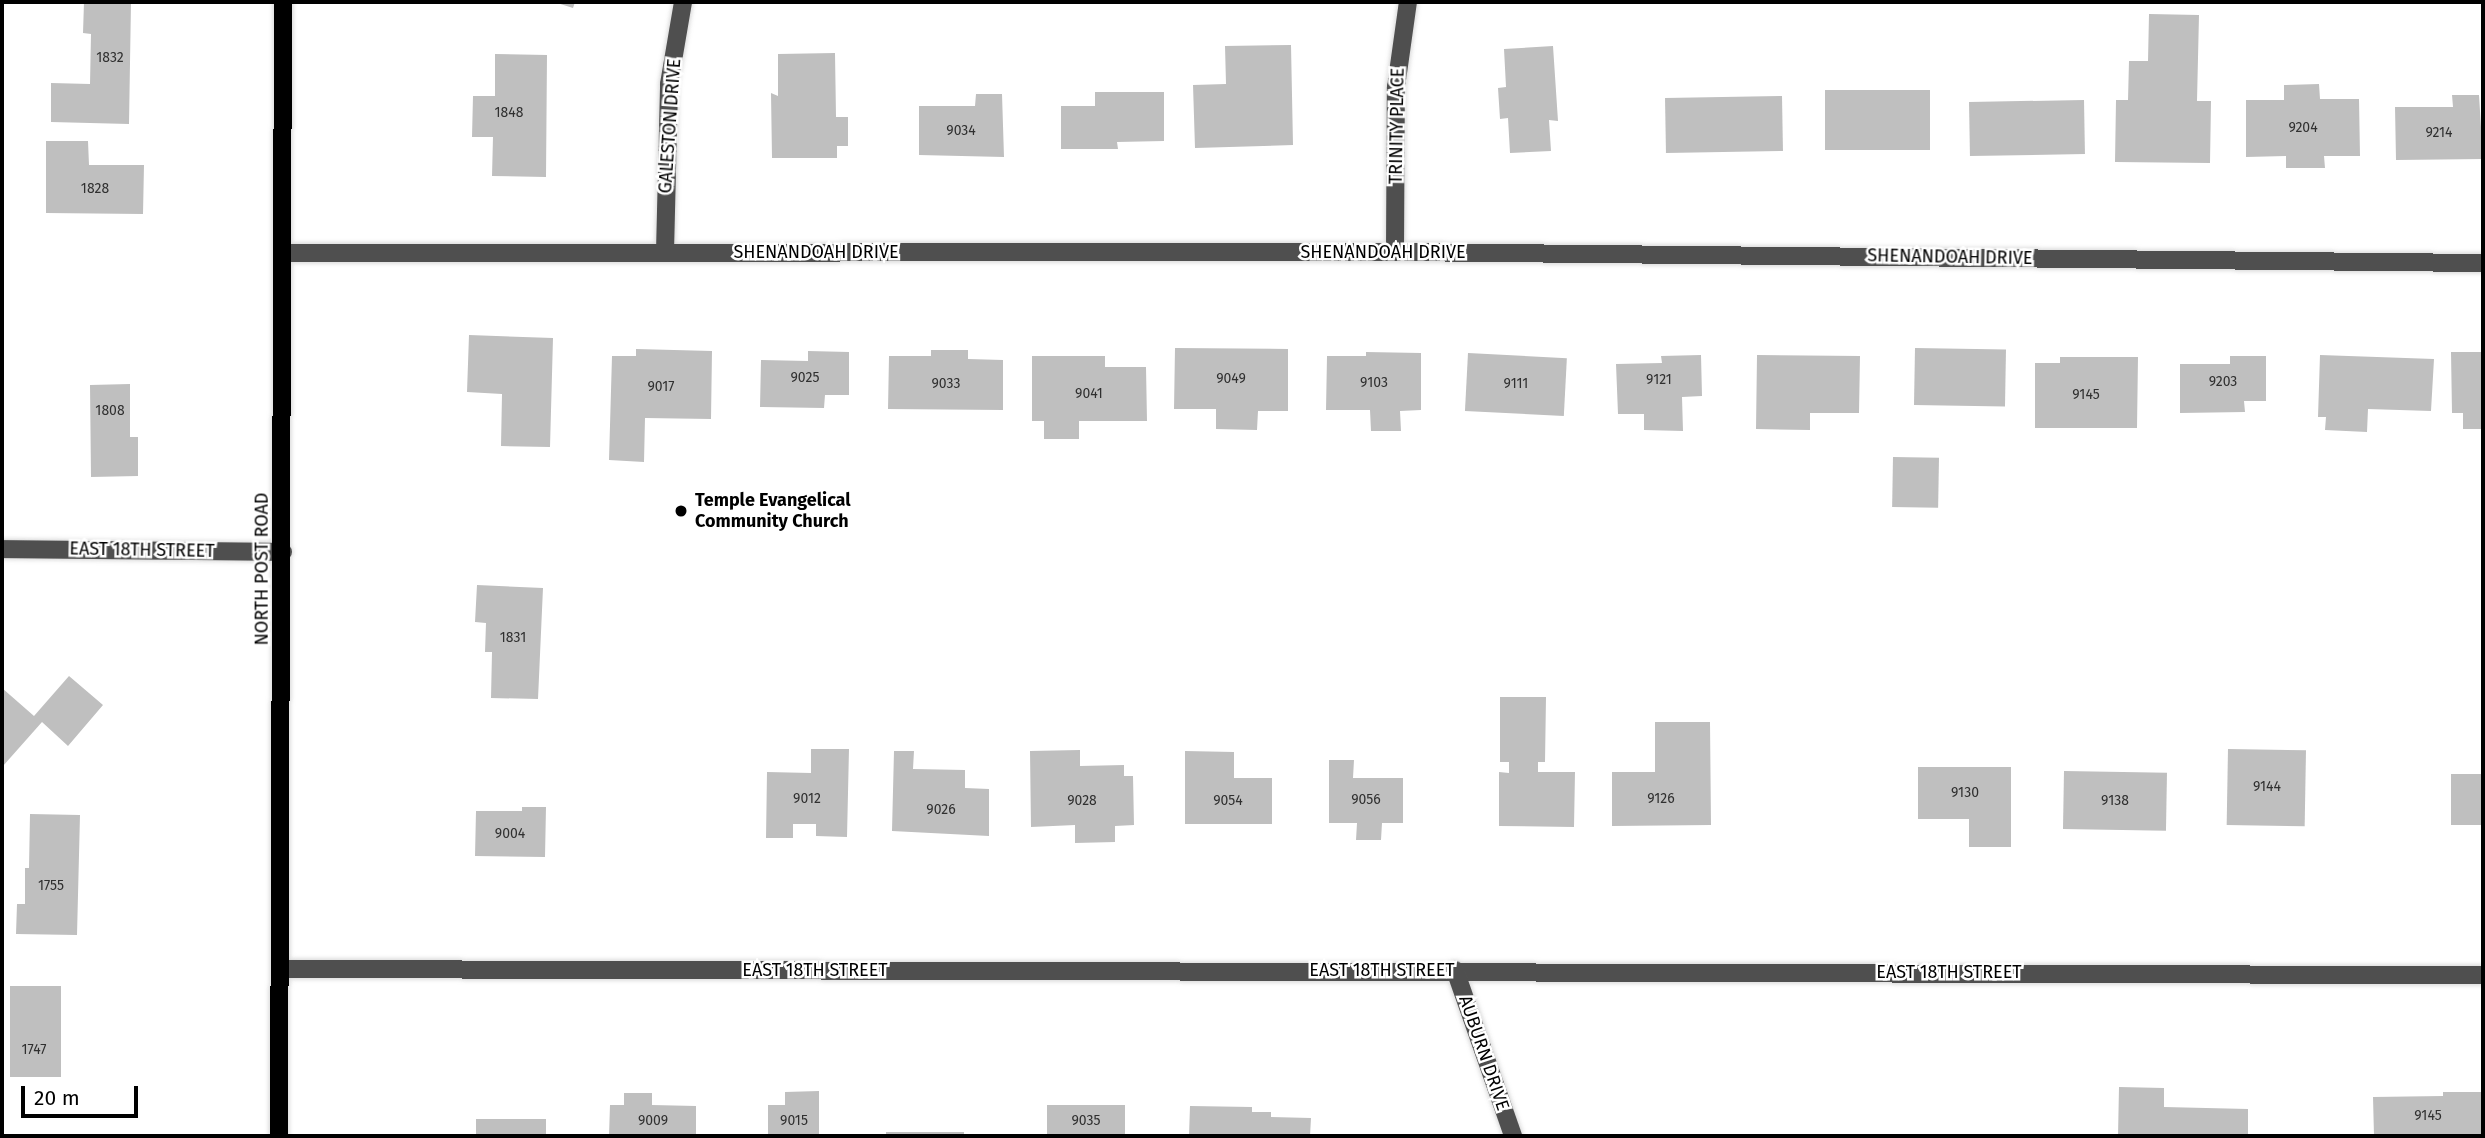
<!DOCTYPE html>
<style>
body{margin:0}
#map{position:relative;width:2485px;height:1138px;overflow:hidden;background:#fff;font-family:"Fira Sans",sans-serif}
div>[style]{position:absolute}
[style*='--x']{left:calc(var(--x)*1px);top:calc(var(--y)*1px);width:calc(var(--w)*1px);rotate:calc(var(--a)*1deg)}
.building>*{inset:0;background:#bfbfbf;transform-origin:0 0}
.roads{filter:drop-shadow(0 0 2px #dbdbdb) drop-shadow(0 0 2px #dbdbdb)}
.minor>*{height:18px;margin:-9px;padding:0 9px;transform-origin:9px;border-radius:9px;background:#4f4f4f}
.major>*{height:18px;margin:-9px;padding:0 9px;transform-origin:9px;border-radius:9px;background:#000}
.dots>*{width:19px;height:19px;translate:-50% -50%;box-sizing:border-box;border:4px solid #fff;border-radius:50%}
span{translate:-50% -50%;white-space:nowrap;text-align:center;line-height:1.15;-webkit-text-stroke:5px #fff;paint-order:stroke}
.number-label{font-size:14px;color:#303030}
.number-label span{-webkit-text-stroke-width:0}
.street-label{font-size:18px;color:#000}
.poi-label{font-size:18px;color:#000;font-weight:700}
.left{translate:0 -50%;text-align:left}
.frame{position:absolute;inset:0;border:4px solid #000;pointer-events:none}
.scale{position:absolute;left:21px;top:1086px;width:117px;height:32px;box-sizing:border-box;border:4px solid #000;border-top:0;padding-left:9px;font-size:21px;line-height:24px;white-space:nowrap;color:#000;-webkit-text-stroke:5px #fff;paint-order:stroke}
</style>
<div id="map">
<div class="building">
<div style="clip-path:polygon(84px 2px,131px 2px,129px 124px,51px 122px,51px 83px,90px 84px,91px 34px,83px 33px)"></div>
<div style="clip-path:polygon(554px 2px,575px 2px,573px 8px)"></div>
<div style="clip-path:polygon(2149px 14px,2199px 15px,2197px 101px,2211px 101px,2210px 163px,2115px 162px,2116px 100px,2128px 100px,2129px 61px,2148px 61px)"></div>
<div style="clip-path:polygon(1291px 45px,1293px 145px,1195px 148px,1193px 85px,1226px 84px,1225px 46px)"></div>
<div style="clip-path:polygon(1553px 46px,1558px 121px,1549px 120px,1551px 151px,1510px 153px,1508px 118px,1500px 119px,1498px 88px,1506px 87px,1504px 49px)"></div>
<div style="clip-path:polygon(835px 53px,836px 117px,848px 117px,848px 146px,837px 146px,837px 158px,772px 158px,771px 93px,778px 96px,778px 54px)"></div>
<div style="clip-path:polygon(495px 54px,547px 55px,546px 177px,492px 176px,493px 137px,472px 137px,473px 96px,495px 96px)"></div>
<div style="clip-path:polygon(2319px 84px,2320px 99px,2359px 99px,2360px 156px,2324px 156px,2325px 168px,2286px 168px,2286px 156px,2246px 157px,2246px 100px,2284px 100px,2284px 85px)"></div>
<div style="left:1825px;top:90px;width:105px;height:60px"></div>
<div style="clip-path:polygon(1095px 92px,1164px 92px,1164px 141px,1117px 142px,1118px 149px,1061px 149px,1061px 106px,1095px 106px)"></div>
<div style="clip-path:polygon(976px 94px,1002px 94px,1004px 157px,919px 155px,919px 106px,975px 106px)"></div>
<div style="clip-path:polygon(2452px 95px,2479px 95px,2483px 159px,2396px 160px,2395px 107px,2453px 107px)"></div>
<div style="left:1782px;top:96px;width:55px;height:117px;rotate:89deg"></div>
<div style="left:2084px;top:100px;width:54px;height:115px;rotate:89deg"></div>
<div style="clip-path:polygon(46px 141px,88px 141px,89px 165px,144px 165px,143px 214px,46px 213px)"></div>
<div style="clip-path:polygon(469px 335px,553px 338px,550px 447px,501px 446px,502px 394px,467px 392px)"></div>
<div style="clip-path:polygon(1175px 348px,1288px 349px,1288px 411px,1258px 411px,1257px 430px,1216px 429px,1216px 409px,1174px 409px)"></div>
<div style="left:1915px;top:348px;width:91px;height:57px;rotate:1deg"></div>
<div style="clip-path:polygon(636px 349px,712px 351px,711px 419px,645px 418px,644px 462px,609px 460px,612px 356px,636px 356px)"></div>
<div style="clip-path:polygon(931px 350px,968px 350px,968px 359px,1003px 360px,1003px 410px,888px 409px,889px 356px,931px 356px)"></div>
<div style="clip-path:polygon(808px 351px,849px 352px,849px 395px,825px 395px,824px 408px,760px 407px,761px 360px,808px 361px)"></div>
<div style="clip-path:polygon(1366px 352px,1421px 353px,1421px 410px,1400px 411px,1401px 431px,1371px 431px,1370px 410px,1326px 410px,1327px 356px,1366px 356px)"></div>
<div style="clip-path:polygon(2451px 352px,2483px 352px,2483px 429px,2463px 429px,2463px 413px,2452px 413px)"></div>
<div style="left:1468px;top:353px;width:99px;height:58px;rotate:3deg"></div>
<div style="clip-path:polygon(1701px 355px,1702px 396px,1682px 397px,1683px 431px,1644px 430px,1644px 414px,1618px 414px,1616px 364px,1662px 363px,1661px 356px)"></div>
<div style="clip-path:polygon(1757px 355px,1860px 356px,1859px 413px,1810px 413px,1810px 430px,1756px 429px)"></div>
<div style="clip-path:polygon(2320px 355px,2434px 359px,2431px 411px,2368px 409px,2367px 432px,2325px 430px,2326px 417px,2318px 417px)"></div>
<div style="clip-path:polygon(1032px 356px,1105px 356px,1105px 367px,1146px 367px,1147px 421px,1079px 421px,1079px 439px,1044px 439px,1044px 421px,1032px 421px)"></div>
<div style="clip-path:polygon(2230px 356px,2266px 356px,2266px 401px,2244px 401px,2245px 412px,2180px 413px,2180px 364px,2230px 364px)"></div>
<div style="clip-path:polygon(2060px 357px,2138px 357px,2137px 428px,2035px 428px,2035px 363px,2060px 363px)"></div>
<div style="clip-path:polygon(130px 384px,130px 437px,138px 437px,138px 476px,91px 477px,90px 385px)"></div>
<div style="left:1893px;top:457px;width:46px;height:50px;rotate:1deg"></div>
<div style="clip-path:polygon(477px 585px,543px 588px,538px 699px,491px 698px,492px 652px,485px 652px,486px 623px,475px 622px)"></div>
<div style="clip-path:polygon(69px 676px,103px 705px,68px 746px,42px 722px,3px 766px,2px 688px,34px 716px)"></div>
<div style="clip-path:polygon(1500px 697px,1546px 697px,1545px 762px,1538px 762px,1538px 772px,1575px 772px,1574px 827px,1499px 826px,1499px 772px,1509px 773px,1509px 762px,1500px 762px)"></div>
<div style="clip-path:polygon(1655px 722px,1710px 722px,1711px 825px,1612px 826px,1612px 772px,1655px 772px)"></div>
<div style="clip-path:polygon(811px 749px,849px 749px,847px 837px,816px 836px,816px 824px,793px 824px,793px 838px,766px 838px,767px 772px,811px 773px)"></div>
<div style="left:2228px;top:749px;width:78px;height:76px;rotate:1deg"></div>
<div style="clip-path:polygon(1080px 750px,1080px 766px,1124px 765px,1124px 776px,1133px 776px,1134px 825px,1115px 826px,1115px 842px,1075px 843px,1075px 825px,1031px 827px,1030px 751px)"></div>
<div style="clip-path:polygon(894px 751px,914px 751px,913px 769px,965px 770px,965px 788px,989px 789px,989px 836px,892px 831px)"></div>
<div style="clip-path:polygon(1185px 751px,1234px 752px,1234px 778px,1272px 778px,1272px 824px,1185px 824px)"></div>
<div style="clip-path:polygon(1329px 760px,1354px 760px,1353px 778px,1403px 778px,1403px 823px,1382px 823px,1381px 840px,1356px 840px,1357px 823px,1329px 823px)"></div>
<div style="clip-path:polygon(1918px 767px,2011px 767px,2011px 847px,1969px 847px,1969px 819px,1918px 819px)"></div>
<div style="left:2064px;top:771px;width:103px;height:58px;rotate:1deg"></div>
<div style="left:2451px;top:774px;width:32px;height:51px"></div>
<div style="clip-path:polygon(522px 807px,546px 807px,545px 857px,475px 856px,476px 811px,522px 811px)"></div>
<div style="clip-path:polygon(30px 814px,80px 815px,77px 935px,16px 934px,17px 904px,25px 904px,25px 868px,29px 868px)"></div>
<div style="left:61px;top:986px;width:91px;height:51px;rotate:90deg"></div>
<div style="clip-path:polygon(2119px 1087px,2164px 1088px,2164px 1107px,2248px 1109px,2248px 1136px,2118px 1136px)"></div>
<div style="clip-path:polygon(819px 1091px,819px 1136px,768px 1136px,768px 1105px,785px 1105px,785px 1092px)"></div>
<div style="clip-path:polygon(2443px 1092px,2483px 1092px,2483px 1136px,2374px 1136px,2373px 1097px,2443px 1096px)"></div>
<div style="clip-path:polygon(624px 1093px,652px 1093px,652px 1105px,696px 1106px,696px 1136px,609px 1136px,610px 1105px,624px 1105px)"></div>
<div style="left:1047px;top:1105px;width:78px;height:31px"></div>
<div style="clip-path:polygon(1190px 1106px,1252px 1107px,1252px 1112px,1271px 1112px,1271px 1117px,1311px 1118px,1310px 1136px,1189px 1136px)"></div>
<div style="left:546px;top:1119px;width:17px;height:70px;rotate:90deg"></div>
<div style="left:886px;top:1132px;width:78px;height:4px"></div>
</div>
<div class="roads">
<div class="minor">
<div style="--x:665;--y:252;--w:168;--a:-88.6"></div>
<div style="--x:669;--y:84;--w:83;--a:-80.3"></div>
<div style="--x:1395;--y:252;--w:165;--a:-89.7"></div>
<div style="--x:1396;--y:87;--w:86;--a:-82"></div>
<div style="--x:283;--y:253;--w:1112;--a:-0.05"></div>
<div style="--x:1395;--y:252;--w:1088;--a:0.58"></div>
<div style="--x:2;--y:549;--w:281;--a:0.6"></div>
<div style="--x:280;--y:969;--w:2203;--a:0.16"></div>
<div style="--x:1455;--y:970;--w:176;--a:70.7"></div>
</div>
<div class="major">
<div style="--x:279;--y:1136;--w:1134;--a:-89.8"></div>
</div>
</div>
<div class="dots">
<div style="left:681px;top:511px;background:#000"></div>
</div>
<div class="number-label">
<span style="left:110px;top:58px">1832</span>
<span style="left:509px;top:113px">1848</span>
<span style="left:2303px;top:128px">9204</span>
<span style="left:961px;top:131px">9034</span>
<span style="left:2439px;top:133px">9214</span>
<span style="left:95px;top:189px">1828</span>
<span style="left:805px;top:378px">9025</span>
<span style="left:1231px;top:379px">9049</span>
<span style="left:1659px;top:380px">9121</span>
<span style="left:2223px;top:382px">9203</span>
<span style="left:1374px;top:383px">9103</span>
<span style="left:946px;top:384px">9033</span>
<span style="left:1516px;top:384px">9111</span>
<span style="left:661px;top:387px">9017</span>
<span style="left:1089px;top:394px">9041</span>
<span style="left:2086px;top:395px">9145</span>
<span style="left:110px;top:411px">1808</span>
<span style="left:513px;top:638px">1831</span>
<span style="left:2267px;top:787px">9144</span>
<span style="left:1965px;top:793px">9130</span>
<span style="left:807px;top:799px">9012</span>
<span style="left:1661px;top:799px">9126</span>
<span style="left:1366px;top:800px">9056</span>
<span style="left:1082px;top:801px">9028</span>
<span style="left:1228px;top:801px">9054</span>
<span style="left:2115px;top:801px">9138</span>
<span style="left:941px;top:810px">9026</span>
<span style="left:510px;top:834px">9004</span>
<span style="left:51px;top:886px">1755</span>
<span style="left:34px;top:1050px">1747</span>
<span style="left:2428px;top:1116px">9145</span>
<span style="left:653px;top:1121px">9009</span>
<span style="left:794px;top:1121px">9015</span>
<span style="left:1086px;top:1121px">9035</span>
</div>
<div class="street-label">
<span style="left:670px;top:126px;rotate:-86deg">GALESTON DRIVE</span>
<span style="left:1397px;top:126px;rotate:-89deg">TRINITY PLACE</span>
<span style="left:816px;top:252px">SHENANDOAH DRIVE</span>
<span style="left:1383px;top:252px">SHENANDOAH DRIVE</span>
<span style="left:1950px;top:257px;rotate:1deg">SHENANDOAH DRIVE</span>
<span style="left:142px;top:550px;rotate:1deg">EAST 18TH STREET</span>
<span style="left:262px;top:569px;rotate:-90deg">NORTH POST ROAD</span>
<span style="left:815px;top:970px">EAST 18TH STREET</span>
<span style="left:1382px;top:970px">EAST 18TH STREET</span>
<span style="left:1949px;top:972px">EAST 18TH STREET</span>
<span style="left:1484px;top:1053px;rotate:71deg">AUBURN DRIVE</span>
</div>
<div class="poi-label">
<span class="left" style="left:695px;top:511px">Temple Evangelical<br>Community Church</span>
</div>
<div class="frame"></div>
<div class="scale">20 m</div>
</div>
